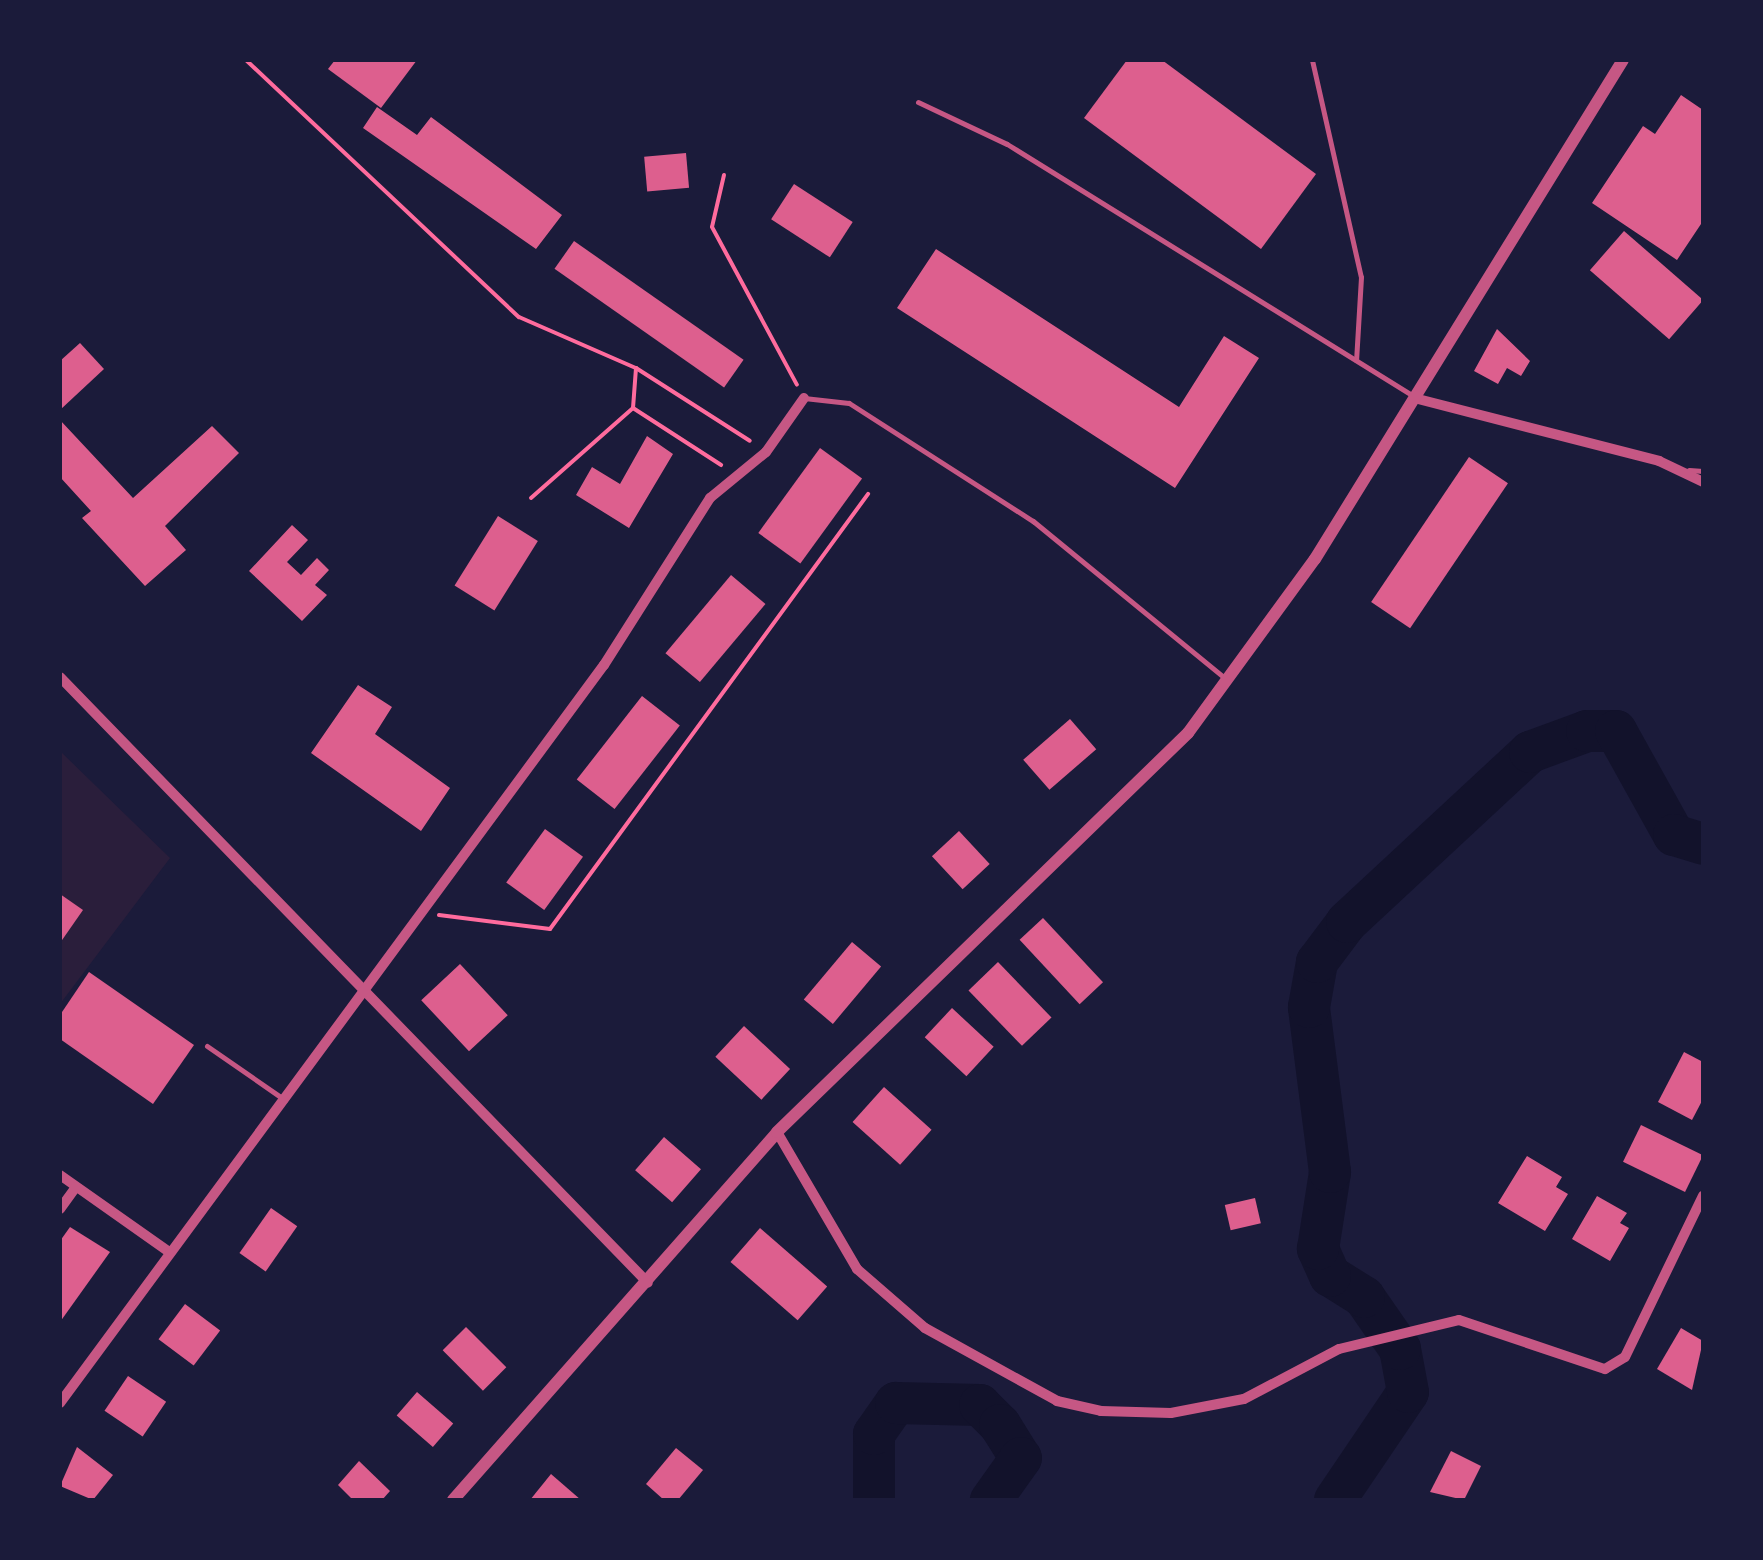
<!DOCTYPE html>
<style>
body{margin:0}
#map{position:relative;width:1763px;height:1560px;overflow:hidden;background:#1b1b3a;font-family:"IBM Plex Sans",sans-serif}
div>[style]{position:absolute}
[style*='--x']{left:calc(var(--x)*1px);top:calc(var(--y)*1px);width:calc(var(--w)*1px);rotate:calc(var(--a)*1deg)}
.green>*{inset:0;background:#2a1e3b}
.river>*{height:42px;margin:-21px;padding:0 21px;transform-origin:21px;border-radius:21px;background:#12122b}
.building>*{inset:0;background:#dd5f8e;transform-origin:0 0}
.path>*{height:4px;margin:-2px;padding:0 2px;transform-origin:2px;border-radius:2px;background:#ff6b9d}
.service>*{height:5px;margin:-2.5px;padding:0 2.5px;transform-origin:2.5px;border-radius:2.5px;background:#c65784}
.minor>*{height:10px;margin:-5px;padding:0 5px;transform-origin:5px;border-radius:5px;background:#c65784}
.tertiary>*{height:12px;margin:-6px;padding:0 6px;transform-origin:6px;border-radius:6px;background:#c65784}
span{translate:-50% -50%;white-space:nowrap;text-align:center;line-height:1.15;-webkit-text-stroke:8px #1b1b3a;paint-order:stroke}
.frame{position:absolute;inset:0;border:62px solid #1b1b3a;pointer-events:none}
</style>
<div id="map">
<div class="green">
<div style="clip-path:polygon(60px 751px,170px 858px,60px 1004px)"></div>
</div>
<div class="river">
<div style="--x:874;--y:1500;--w:66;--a:-90"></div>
<div style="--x:874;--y:1434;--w:38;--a:-55"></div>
<div style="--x:896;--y:1403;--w:84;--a:1.4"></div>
<div style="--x:980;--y:1405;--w:28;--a:45"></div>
<div style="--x:1000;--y:1425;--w:39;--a:58"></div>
<div style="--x:1021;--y:1458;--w:52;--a:125.5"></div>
<div style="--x:1335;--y:1500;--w:130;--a:-55.9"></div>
<div style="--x:1408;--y:1392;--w:44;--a:-100.5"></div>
<div style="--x:1400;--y:1349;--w:63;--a:-124.7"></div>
<div style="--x:1364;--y:1297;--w:40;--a:-148"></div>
<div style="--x:1330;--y:1276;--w:30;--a:-114"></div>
<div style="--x:1318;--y:1249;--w:78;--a:-81.1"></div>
<div style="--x:1330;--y:1172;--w:166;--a:-97.3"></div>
<div style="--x:1309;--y:1007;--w:46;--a:-79.9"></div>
<div style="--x:1317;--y:962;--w:50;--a:-53.1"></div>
<div style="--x:1347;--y:922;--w:250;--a:-42.9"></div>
<div style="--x:1530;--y:752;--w:61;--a:-20.2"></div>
<div style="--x:1587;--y:731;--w:29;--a:0"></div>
<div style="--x:1616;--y:731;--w:119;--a:60.9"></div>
<div style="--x:1674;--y:835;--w:30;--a:17"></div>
</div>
<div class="building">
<div style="clip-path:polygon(335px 60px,417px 60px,381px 108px,328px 69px)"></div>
<div style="clip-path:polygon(1127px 60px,1162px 60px,1316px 174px,1261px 249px,1084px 118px)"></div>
<div style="clip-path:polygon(1681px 95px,1703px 110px,1703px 221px,1677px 260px,1592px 203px,1643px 126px,1655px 134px)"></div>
<div style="clip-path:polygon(377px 107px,417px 135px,431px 117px,562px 215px,536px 249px,363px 128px)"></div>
<div style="left:686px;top:153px;width:35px;height:42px;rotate:85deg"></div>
<div style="left:794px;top:184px;width:70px;height:42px;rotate:33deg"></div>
<div style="left:1624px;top:231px;width:105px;height:52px;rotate:41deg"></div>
<div style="left:574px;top:241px;width:207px;height:34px;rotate:35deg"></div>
<div style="clip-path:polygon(936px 249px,1179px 407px,1224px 336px,1259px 358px,1175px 488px,897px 308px)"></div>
<div style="clip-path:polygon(1497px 329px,1530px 361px,1521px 376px,1507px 368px,1498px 384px,1474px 371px)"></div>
<div style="clip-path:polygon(80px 343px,104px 369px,60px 410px,60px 361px)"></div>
<div style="clip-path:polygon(60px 420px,133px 498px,212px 426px,239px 453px,165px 526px,186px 550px,145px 586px,82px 518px,91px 511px,60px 477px)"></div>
<div style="clip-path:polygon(647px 436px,673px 454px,629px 528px,576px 495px,592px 467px,620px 484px)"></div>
<div style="left:820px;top:448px;width:52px;height:105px;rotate:36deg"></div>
<div style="left:1469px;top:457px;width:47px;height:175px;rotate:34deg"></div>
<div style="left:498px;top:516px;width:47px;height:82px;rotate:32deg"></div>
<div style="clip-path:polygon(292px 525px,308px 540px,287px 562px,301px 575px,317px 558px,329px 570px,315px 585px,327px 595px,302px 621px,249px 571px)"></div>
<div style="left:731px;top:575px;width:45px;height:102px;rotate:40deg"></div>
<div style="clip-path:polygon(358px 685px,392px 707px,375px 734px,450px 788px,421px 831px,311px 753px)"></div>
<div style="left:642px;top:696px;width:48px;height:106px;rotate:38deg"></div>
<div style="left:1070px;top:719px;width:40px;height:62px;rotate:49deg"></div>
<div style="left:545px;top:829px;width:47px;height:66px;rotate:36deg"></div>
<div style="left:959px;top:831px;width:45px;height:37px;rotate:47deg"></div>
<div style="clip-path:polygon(60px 894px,83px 910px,60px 943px)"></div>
<div style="left:1043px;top:918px;width:88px;height:32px;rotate:47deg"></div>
<div style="left:852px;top:942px;width:38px;height:75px;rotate:40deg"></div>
<div style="left:998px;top:962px;width:77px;height:41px;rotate:46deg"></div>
<div style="left:460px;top:964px;width:70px;height:53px;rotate:47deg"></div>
<div style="clip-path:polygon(89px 972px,194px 1045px,153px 1104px,60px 1039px,60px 1015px)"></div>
<div style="left:952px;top:1008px;width:57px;height:40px;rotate:43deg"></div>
<div style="left:744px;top:1026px;width:63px;height:42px;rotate:43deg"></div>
<div style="clip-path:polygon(1684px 1052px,1703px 1062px,1703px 1099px,1692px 1120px,1658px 1102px)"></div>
<div style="left:884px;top:1087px;width:64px;height:47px;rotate:42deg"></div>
<div style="left:1641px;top:1125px;width:69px;height:41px;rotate:26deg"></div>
<div style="left:664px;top:1137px;width:49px;height:44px;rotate:41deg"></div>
<div style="clip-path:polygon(1527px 1156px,1562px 1177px,1556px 1187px,1568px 1194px,1545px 1231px,1498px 1203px)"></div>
<div style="clip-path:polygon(1597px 1196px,1627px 1213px,1620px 1223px,1629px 1228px,1610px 1261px,1572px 1239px)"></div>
<div style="left:1255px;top:1198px;width:26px;height:31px;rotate:77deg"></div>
<div style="left:271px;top:1208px;width:32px;height:55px;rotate:35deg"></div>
<div style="clip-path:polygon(70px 1227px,110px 1252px,60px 1322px,60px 1241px)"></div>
<div style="left:760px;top:1228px;width:89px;height:45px;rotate:41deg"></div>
<div style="left:185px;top:1304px;width:44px;height:44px;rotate:37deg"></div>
<div style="left:466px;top:1327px;width:57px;height:33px;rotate:45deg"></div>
<div style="clip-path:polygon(1681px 1328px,1703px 1341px,1692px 1390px,1657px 1369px)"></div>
<div style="left:128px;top:1376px;width:46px;height:42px;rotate:34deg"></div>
<div style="left:417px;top:1392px;width:48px;height:31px;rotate:41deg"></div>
<div style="clip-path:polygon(77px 1447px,113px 1475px,93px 1500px,60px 1486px)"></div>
<div style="clip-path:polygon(676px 1448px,703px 1470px,678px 1500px,664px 1500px,646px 1484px)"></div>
<div style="clip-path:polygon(1451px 1451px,1481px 1466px,1464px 1500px,1430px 1492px)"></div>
<div style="clip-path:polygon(359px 1461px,390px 1491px,382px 1500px,353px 1500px,338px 1485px)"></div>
<div style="clip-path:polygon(551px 1474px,581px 1500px,530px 1500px)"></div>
</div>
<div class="path">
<div style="--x:246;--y:60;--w:375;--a:43.3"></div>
<div style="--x:519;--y:317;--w:128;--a:23.6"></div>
<div style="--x:636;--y:368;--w:135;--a:32.6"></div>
<div style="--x:724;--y:175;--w:53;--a:103"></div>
<div style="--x:712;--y:227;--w:179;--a:61.7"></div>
<div style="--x:633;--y:408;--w:40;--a:-85.7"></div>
<div style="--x:531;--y:498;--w:136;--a:-41.4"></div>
<div style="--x:633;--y:408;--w:105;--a:32.9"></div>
<div style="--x:439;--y:915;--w:112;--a:7.2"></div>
<div style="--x:550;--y:929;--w:539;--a:-53.83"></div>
</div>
<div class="service">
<div style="--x:1312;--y:60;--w:222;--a:77.3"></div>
<div style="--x:1361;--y:277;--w:83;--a:93.4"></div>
<div style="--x:918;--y:102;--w:98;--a:25.3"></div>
<div style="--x:1007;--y:144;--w:478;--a:31.8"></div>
<div style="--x:804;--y:398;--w:45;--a:6.3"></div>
<div style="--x:849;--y:403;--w:219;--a:32.7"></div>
<div style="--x:1033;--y:521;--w:248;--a:39.3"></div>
<div style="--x:1689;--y:470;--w:14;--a:4"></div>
<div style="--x:207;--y:1046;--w:95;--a:34.7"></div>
</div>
<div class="minor">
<div style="--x:1418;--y:399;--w:249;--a:14.4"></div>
<div style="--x:1659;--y:461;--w:49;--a:25.5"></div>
<div style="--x:60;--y:677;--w:844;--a:45.86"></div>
<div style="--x:777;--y:1132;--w:159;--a:59.7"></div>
<div style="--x:857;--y:1269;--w:90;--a:40.9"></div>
<div style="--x:925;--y:1328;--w:151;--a:28.9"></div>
<div style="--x:1057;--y:1401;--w:45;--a:12.8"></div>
<div style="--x:1101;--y:1411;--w:70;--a:1.6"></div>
<div style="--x:1171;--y:1413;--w:74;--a:-10.9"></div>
<div style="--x:1244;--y:1399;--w:107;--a:-27.8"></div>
<div style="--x:1339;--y:1349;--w:123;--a:-13.6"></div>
<div style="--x:1459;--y:1320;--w:154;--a:18.6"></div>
<div style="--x:1605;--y:1369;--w:23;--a:-31"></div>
<div style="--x:1625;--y:1357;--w:179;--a:-64.2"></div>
<div style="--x:60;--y:1175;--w:133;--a:35.2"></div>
<div style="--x:60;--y:1209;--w:27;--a:-54"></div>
<div style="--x:60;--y:1403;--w:917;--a:-53.61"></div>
<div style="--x:604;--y:665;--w:198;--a:-57.6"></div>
<div style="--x:710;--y:498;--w:72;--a:-39.4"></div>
<div style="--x:766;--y:452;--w:66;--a:-54.9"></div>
</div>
<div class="tertiary">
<div style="--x:453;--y:1500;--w:490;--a:-48.6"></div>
<div style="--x:777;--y:1132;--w:573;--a:-44.15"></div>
<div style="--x:1188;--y:733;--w:215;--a:-53.9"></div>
<div style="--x:1315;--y:559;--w:586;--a:-58.32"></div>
</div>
<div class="frame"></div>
</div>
